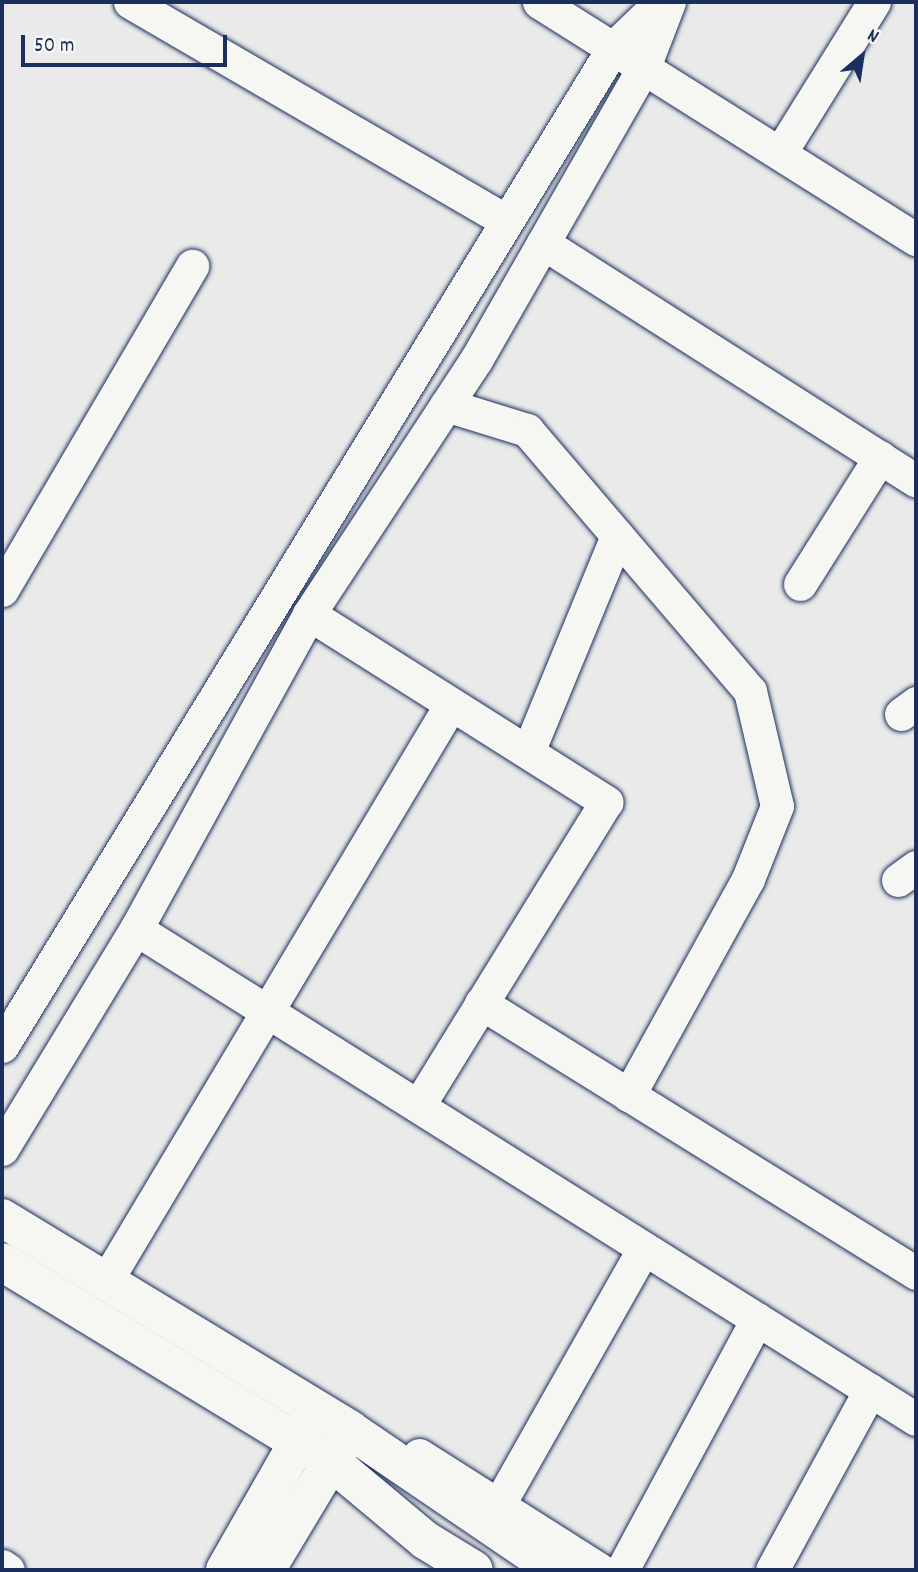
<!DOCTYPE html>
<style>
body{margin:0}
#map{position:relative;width:918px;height:1572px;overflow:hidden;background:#e9eae9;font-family:Dekko,sans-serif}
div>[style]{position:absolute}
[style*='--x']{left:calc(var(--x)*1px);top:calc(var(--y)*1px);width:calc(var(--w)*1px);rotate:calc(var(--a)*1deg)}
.roads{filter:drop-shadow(0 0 2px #1b2f5e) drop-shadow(0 0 2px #1b2f5e)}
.street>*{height:33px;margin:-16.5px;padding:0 16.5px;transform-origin:16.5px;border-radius:16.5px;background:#f6f6f2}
.secondary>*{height:38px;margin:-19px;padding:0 19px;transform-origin:19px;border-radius:19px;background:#f6f6f2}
span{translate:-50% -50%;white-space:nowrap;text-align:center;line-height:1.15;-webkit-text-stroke:5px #f6f6f2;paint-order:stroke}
.frame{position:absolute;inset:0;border:4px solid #1b2f5e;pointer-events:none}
.north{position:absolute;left:827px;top:21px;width:70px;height:70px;-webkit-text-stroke:5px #f6f6f2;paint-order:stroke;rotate:29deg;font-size:19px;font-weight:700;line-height:28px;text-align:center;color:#1b2f5e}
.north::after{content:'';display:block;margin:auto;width:24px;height:32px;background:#1b2f5e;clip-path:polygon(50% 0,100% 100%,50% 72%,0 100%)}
.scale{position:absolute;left:21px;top:35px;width:206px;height:32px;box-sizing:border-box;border:4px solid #1b2f5e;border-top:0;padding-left:9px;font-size:21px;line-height:24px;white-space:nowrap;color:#1b2f5e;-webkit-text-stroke:5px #f6f6f2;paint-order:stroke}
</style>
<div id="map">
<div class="roads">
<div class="street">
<div style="--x:130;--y:2;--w:435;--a:30.2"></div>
<div style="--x:539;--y:2;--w:445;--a:32.2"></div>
<div style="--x:780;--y:153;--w:178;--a:-58.1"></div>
<div style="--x:543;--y:243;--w:442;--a:32.5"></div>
<div style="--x:446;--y:405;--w:85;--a:17.2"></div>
<div style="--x:527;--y:430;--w:343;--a:49.5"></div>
<div style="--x:750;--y:691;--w:118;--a:76.8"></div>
<div style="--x:777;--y:806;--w:79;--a:111.7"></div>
<div style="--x:748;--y:879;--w:247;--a:118.9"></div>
<div style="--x:800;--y:584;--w:150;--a:-57.8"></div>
<div style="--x:2;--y:590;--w:376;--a:-59.6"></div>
<div style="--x:309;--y:614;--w:352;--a:32.3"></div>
<div style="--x:606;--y:802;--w:357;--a:121.7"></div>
<div style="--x:901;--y:714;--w:19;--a:-36"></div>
<div style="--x:528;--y:752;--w:234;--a:-67.6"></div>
<div style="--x:898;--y:880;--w:22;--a:-36"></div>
<div style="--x:136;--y:929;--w:921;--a:32.14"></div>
<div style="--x:481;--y:1003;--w:512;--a:31.83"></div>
<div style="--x:2;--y:1046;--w:1170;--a:-58.52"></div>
<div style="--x:613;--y:48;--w:66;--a:-43.8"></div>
<div style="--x:2;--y:1149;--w:258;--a:-58.7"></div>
<div style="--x:136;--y:929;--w:359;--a:-61.2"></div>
<div style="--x:309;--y:614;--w:304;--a:-56.7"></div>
<div style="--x:476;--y:360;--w:338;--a:-60.2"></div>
<div style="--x:644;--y:67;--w:70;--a:-69"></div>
<div style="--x:106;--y:1281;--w:672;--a:-59.12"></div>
<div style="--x:419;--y:1455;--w:214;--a:32.4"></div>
<div style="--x:498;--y:1506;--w:296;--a:-60.5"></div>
<div style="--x:2;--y:1566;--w:7;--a:34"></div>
<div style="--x:622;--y:1570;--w:285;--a:-61.7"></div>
<div style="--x:772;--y:1570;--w:205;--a:-61.4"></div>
</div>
<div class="secondary">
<div style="--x:2;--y:1218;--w:407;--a:31.3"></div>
<div style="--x:350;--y:1430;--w:163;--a:121"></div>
<div style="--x:2;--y:1262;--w:387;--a:31.3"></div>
<div style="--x:333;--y:1463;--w:120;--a:39.9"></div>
<div style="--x:425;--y:1540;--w:57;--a:31.5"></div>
<div style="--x:350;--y:1430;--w:249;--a:34.2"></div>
<div style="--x:225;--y:1570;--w:172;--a:-60.3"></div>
</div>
</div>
<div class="frame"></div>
<div class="north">N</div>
<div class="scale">50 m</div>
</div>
